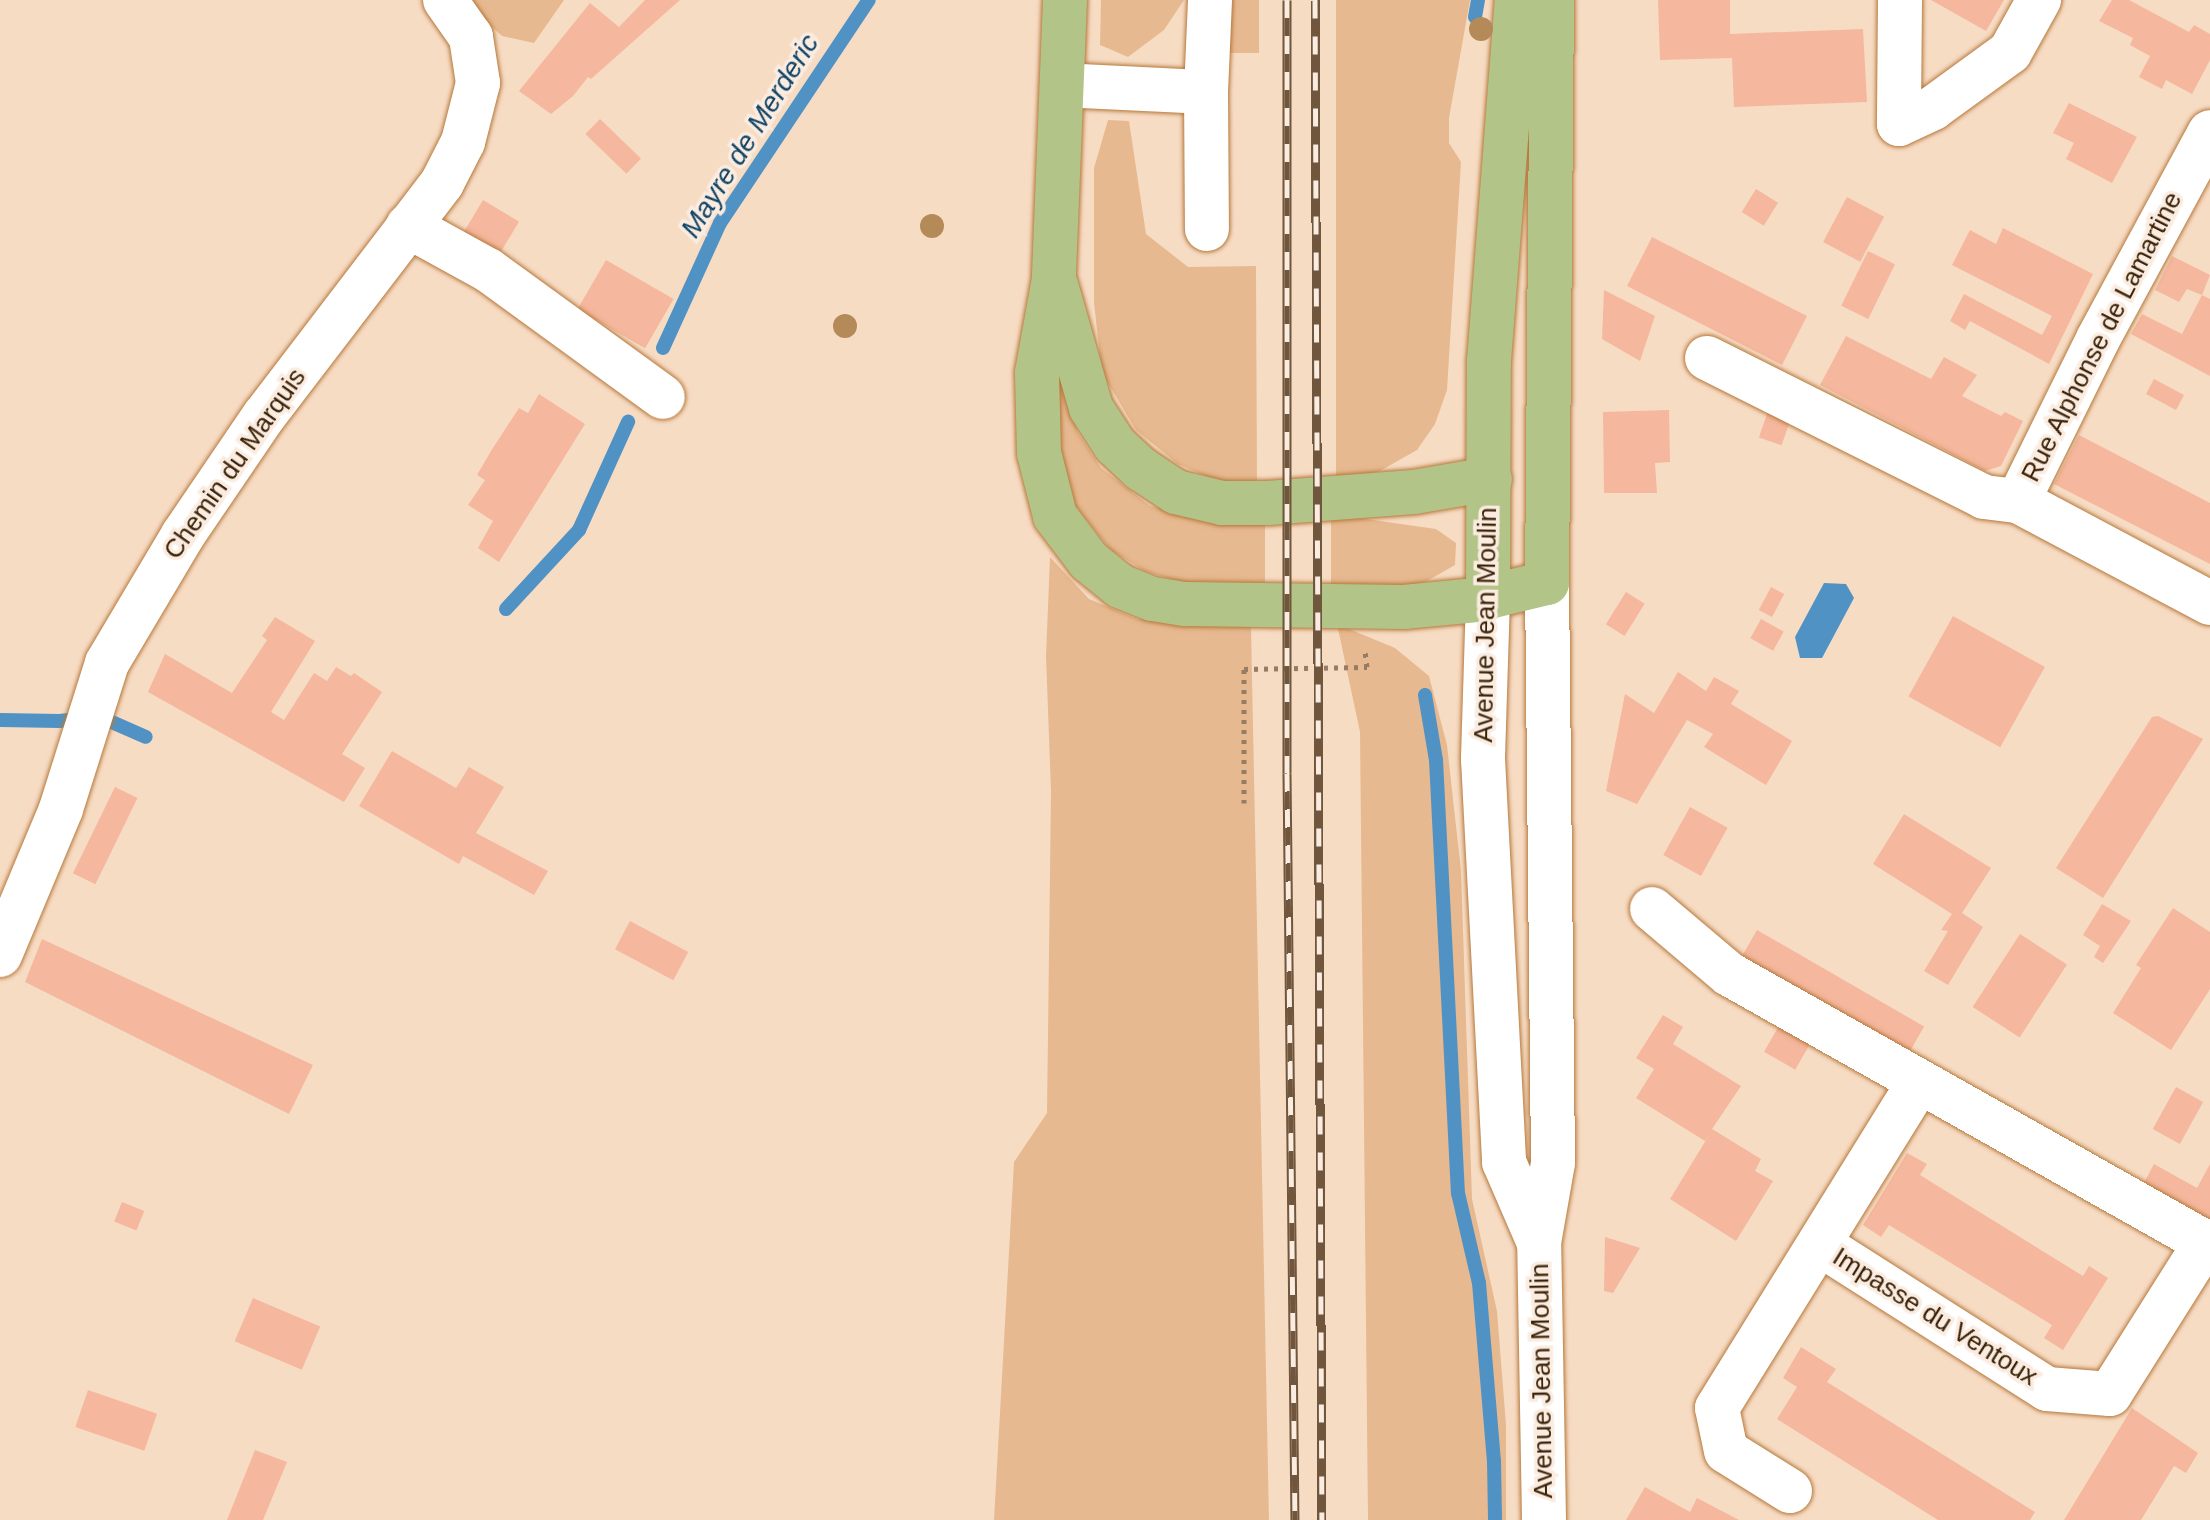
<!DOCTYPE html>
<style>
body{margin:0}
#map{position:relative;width:2210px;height:1520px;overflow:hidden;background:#f7dcc4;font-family:Arial,sans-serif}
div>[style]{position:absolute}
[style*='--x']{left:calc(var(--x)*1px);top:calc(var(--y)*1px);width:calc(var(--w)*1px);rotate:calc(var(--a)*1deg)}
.green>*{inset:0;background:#e7b990;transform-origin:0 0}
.water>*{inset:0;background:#5192c4}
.stream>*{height:14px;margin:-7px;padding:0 7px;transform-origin:7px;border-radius:7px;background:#5192c4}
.building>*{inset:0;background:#f5b79d;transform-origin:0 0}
.path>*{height:5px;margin-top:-2.5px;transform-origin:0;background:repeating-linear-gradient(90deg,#967c63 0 4px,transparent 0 10px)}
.roads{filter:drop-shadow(0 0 2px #b6783a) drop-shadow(0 0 2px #b6783a)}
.minor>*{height:44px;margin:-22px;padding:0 22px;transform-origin:22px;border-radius:22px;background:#fff}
.major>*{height:44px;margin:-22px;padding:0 22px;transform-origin:22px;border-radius:22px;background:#b3c489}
.rail>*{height:9px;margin-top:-4.5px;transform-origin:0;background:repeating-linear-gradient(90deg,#faece0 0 18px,#70563d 0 36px);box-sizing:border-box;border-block:2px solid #70563d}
.trees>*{width:24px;height:24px;margin:-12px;border-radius:50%;background:#b48a58}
span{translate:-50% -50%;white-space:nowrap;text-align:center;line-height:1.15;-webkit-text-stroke:7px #faece0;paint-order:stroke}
.street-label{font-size:26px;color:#3a2107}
.water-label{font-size:28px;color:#146;font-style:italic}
</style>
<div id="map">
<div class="green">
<div style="clip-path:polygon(461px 0,564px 0,534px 43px,502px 36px)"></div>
<div style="clip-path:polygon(1101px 0,1184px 0,1164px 30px,1128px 57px,1100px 45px)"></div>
<div style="left:1224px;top:0;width:35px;height:53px"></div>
<div style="clip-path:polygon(1336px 0,1470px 0,1449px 118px,1449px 143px,1461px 162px,1447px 390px,1435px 424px,1417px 450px,1380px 471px,1336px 484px)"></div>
<div style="clip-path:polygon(1108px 120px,1129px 121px,1146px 234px,1188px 267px,1256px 266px,1257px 484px,1227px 485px,1178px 464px,1136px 430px,1102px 373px,1094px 303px,1094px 168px)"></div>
<div style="clip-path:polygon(1054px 362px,1078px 433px,1101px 468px,1150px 506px,1201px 517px,1265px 519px,1265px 593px,1202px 589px,1145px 571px,1111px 550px,1070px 499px,1058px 467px)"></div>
<div style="clip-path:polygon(1331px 514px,1436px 529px,1456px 543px,1455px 565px,1427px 581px,1404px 587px,1331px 595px)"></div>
<div style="clip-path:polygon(1050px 557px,1089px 599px,1137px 619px,1251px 627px,1269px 1520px,994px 1520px,1014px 1162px,1047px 1113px,1051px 791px,1046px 656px)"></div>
<div style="clip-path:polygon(1337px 624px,1395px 648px,1429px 676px,1447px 745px,1461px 871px,1472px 1199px,1497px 1311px,1506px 1425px,1506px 1520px,1368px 1520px,1360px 732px)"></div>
</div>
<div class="water">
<div style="clip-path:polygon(1824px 583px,1846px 584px,1854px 598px,1822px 658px,1800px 658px,1795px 637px)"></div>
</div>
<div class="stream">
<div style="--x:1475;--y:17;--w:17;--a:-80"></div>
<div style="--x:663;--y:348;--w:137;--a:-65.5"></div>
<div style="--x:720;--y:223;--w:268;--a:-56.3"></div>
<div style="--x:506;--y:609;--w:108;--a:-47.3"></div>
<div style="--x:579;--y:530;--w:119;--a:-65.6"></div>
<div style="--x:1425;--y:695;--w:66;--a:80.4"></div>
<div style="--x:1436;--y:760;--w:434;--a:87.1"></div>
<div style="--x:1458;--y:1193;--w:92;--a:76.9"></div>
<div style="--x:1479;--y:1283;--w:179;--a:85.2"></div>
<div style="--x:1494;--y:1461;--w:59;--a:89"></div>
<div style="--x:0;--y:720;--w:60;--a:1"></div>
<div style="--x:60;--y:721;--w:38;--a:-7"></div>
<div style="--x:98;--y:716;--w:52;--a:23.6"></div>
</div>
<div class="building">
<div style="clip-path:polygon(645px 0,680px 0,591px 79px,588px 77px,573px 96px,551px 114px,519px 91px,590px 3px,619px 27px)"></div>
<div style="clip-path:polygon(1658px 0,1730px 0,1730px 34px,1863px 29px,1867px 102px,1734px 107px,1732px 58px,1660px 60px)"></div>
<div style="clip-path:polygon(1931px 0,2004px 0,1986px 31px)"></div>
<div style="clip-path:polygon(2112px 0,2129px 0,2189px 32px,2194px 25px,2210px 34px,2210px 60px,2192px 94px,2166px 80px,2162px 89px,2139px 77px,2150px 56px,2130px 45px,2133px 38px,2099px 21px)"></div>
<div style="clip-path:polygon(2069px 103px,2137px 137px,2112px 183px,2066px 159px,2074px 143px,2053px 133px)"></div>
<div style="left:600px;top:119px;width:57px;height:21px;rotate:44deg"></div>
<div style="left:1756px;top:189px;width:26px;height:27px;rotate:32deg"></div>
<div style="left:1847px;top:197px;width:42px;height:51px;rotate:28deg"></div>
<div style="left:483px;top:200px;width:42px;height:41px;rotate:31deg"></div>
<div style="clip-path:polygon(2003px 228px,2093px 274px,2049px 364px,1970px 321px,1965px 330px,1950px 321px,1964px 294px,2042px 335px,2052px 316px,1952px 265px,1970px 230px,1996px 244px)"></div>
<div style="left:1652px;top:237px;width:174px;height:55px;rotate:27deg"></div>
<div style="left:1868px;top:251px;width:30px;height:61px;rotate:26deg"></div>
<div style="clip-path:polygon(2172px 256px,2210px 275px,2202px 295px,2210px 299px,2210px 376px,2131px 334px,2142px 314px,2182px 334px,2202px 295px,2187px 289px,2179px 302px,2155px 290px)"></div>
<div style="left:606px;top:260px;width:78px;height:57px;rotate:30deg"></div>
<div style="clip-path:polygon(1604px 290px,1655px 316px,1640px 361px,1602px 339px)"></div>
<div style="clip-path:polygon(1846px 336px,1931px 379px,1944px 357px,1977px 375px,1962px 396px,2001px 416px,2005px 412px,2023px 421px,2001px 466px,1985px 471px,1820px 385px)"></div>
<div style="left:2154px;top:379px;width:34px;height:17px;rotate:28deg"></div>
<div style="clip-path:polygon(539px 394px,585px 424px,499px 562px,478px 548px,493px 521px,468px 505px,485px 480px,477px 475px,491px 451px,519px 408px,528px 413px)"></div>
<div style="clip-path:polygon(1669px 410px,1670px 462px,1655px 463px,1657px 493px,1604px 493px,1603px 412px)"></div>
<div style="left:1768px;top:411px;width:24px;height:28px;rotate:19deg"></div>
<div style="clip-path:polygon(2079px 435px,2210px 503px,2210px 564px,2054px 484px)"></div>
<div style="left:1771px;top:587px;width:15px;height:26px;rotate:28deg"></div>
<div style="left:1626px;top:592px;width:22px;height:38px;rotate:32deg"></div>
<div style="left:1953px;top:616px;width:105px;height:92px;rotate:29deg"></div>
<div style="clip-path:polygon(275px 617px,315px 641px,271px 712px,284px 720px,314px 673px,327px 681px,336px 667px,351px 676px,354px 673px,382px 692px,342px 754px,365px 768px,344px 802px,148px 692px,165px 654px,232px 693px,267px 640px,262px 636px)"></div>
<div style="left:1761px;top:619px;width:26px;height:22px;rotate:29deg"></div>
<div style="clip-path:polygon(1678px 672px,1706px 691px,1714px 677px,1739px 691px,1731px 704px,1792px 741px,1766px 785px,1704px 747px,1713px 734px,1687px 720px,1637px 804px,1606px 791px,1625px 694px,1654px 713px)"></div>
<div style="clip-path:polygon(2158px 716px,2203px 739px,2103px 898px,2056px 868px,2152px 717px)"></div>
<div style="clip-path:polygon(392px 751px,456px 788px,469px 767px,504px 787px,476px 833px,548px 871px,534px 895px,463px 856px,459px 864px,359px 806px)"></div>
<div style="left:115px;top:787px;width:25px;height:96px;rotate:26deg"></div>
<div style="left:1690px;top:807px;width:43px;height:55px;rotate:29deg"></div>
<div style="clip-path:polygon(1904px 814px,1991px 868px,1962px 913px,1983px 927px,1948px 985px,1924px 971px,1948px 931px,1941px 930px,1952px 914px,1873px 864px)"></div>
<div style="clip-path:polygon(2102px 904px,2131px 921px,2103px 963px,2094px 957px,2100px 946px,2083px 935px)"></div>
<div style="clip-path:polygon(2173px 908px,2210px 932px,2210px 989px,2171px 1050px,2113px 1013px,2141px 968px,2136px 965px)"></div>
<div style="left:630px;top:921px;width:66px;height:32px;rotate:28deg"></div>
<div style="left:1757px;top:930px;width:193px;height:38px;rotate:30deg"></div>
<div style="left:2020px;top:934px;width:56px;height:87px;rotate:33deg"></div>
<div style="clip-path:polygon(42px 939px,313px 1065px,289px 1114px,25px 982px)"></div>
<div style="clip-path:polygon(1663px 1015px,1683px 1027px,1673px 1044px,1741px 1086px,1712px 1129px,1761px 1159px,1755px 1171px,1773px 1181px,1736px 1241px,1670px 1199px,1711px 1132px,1705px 1141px,1636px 1098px,1654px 1069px,1636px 1058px)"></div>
<div style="left:1784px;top:1017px;width:36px;height:40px;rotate:30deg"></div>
<div style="left:2176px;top:1087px;width:31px;height:48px;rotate:29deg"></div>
<div style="clip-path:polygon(1907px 1153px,1927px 1164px,1920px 1175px,2083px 1276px,2089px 1266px,2108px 1278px,2063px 1350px,2044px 1338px,2052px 1325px,1889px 1225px,1881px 1237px,1863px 1225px)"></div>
<div style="clip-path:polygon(2154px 1164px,2197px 1188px,2210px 1164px,2210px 1234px,2138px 1194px)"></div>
<div style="left:122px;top:1202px;width:24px;height:21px;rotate:22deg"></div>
<div style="clip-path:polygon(1605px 1237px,1640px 1248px,1613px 1293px,1604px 1291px)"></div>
<div style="left:253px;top:1298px;width:73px;height:47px;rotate:23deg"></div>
<div style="clip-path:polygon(1801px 1347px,1836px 1369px,1827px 1382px,2035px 1512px,2030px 1520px,1938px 1520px,1777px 1419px,1797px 1387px,1783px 1378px)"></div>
<div style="left:88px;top:1390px;width:73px;height:39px;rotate:19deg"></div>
<div style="clip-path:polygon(2132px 1408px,2198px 1453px,2186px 1473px,2174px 1466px,2141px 1520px,2064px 1520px)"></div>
<div style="clip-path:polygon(255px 1450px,287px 1462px,263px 1520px,227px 1520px)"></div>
<div style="clip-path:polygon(1645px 1487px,1690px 1512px,1697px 1498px,1739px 1520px,1626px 1520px)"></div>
</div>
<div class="path">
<div style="--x:1244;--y:803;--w:134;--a:-90"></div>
<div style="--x:1244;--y:669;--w:123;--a:-0.9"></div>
<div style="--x:1367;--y:667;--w:16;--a:-97"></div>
</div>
<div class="roads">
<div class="minor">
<div style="--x:1900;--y:0;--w:124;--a:90.5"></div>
<div style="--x:1899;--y:124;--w:38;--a:-25"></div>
<div style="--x:1933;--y:108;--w:95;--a:-36"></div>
<div style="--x:2010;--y:52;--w:60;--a:-60.9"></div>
<div style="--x:1062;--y:85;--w:144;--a:2.8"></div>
<div style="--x:1206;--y:92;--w:137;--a:89.6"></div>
<div style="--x:1206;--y:92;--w:92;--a:-87.5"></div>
<div style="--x:408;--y:226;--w:91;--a:28.8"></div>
<div style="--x:488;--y:270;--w:216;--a:36"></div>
<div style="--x:1707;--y:358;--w:310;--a:26.6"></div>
<div style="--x:1984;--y:497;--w:34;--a:7"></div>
<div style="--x:2018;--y:501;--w:217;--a:28"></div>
<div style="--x:2018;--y:501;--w:181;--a:-63.7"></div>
<div style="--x:2098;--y:339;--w:235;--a:-61.6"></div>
<div style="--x:1488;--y:598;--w:161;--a:91.8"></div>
<div style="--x:1483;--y:759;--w:404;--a:87"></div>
<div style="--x:1504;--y:1162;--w:88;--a:66.6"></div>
<div style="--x:1652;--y:909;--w:101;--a:40.2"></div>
<div style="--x:1729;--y:974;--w:552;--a:29.4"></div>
<div style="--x:0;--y:955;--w:158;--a:-67.3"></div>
<div style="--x:61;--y:809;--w:153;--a:-72.5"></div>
<div style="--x:107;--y:663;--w:149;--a:-59.3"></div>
<div style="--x:183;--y:535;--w:144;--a:-55.8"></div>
<div style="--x:264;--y:416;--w:293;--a:-52.6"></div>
<div style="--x:442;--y:183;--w:46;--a:-62.9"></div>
<div style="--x:463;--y:142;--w:61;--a:-75.7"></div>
<div style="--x:478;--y:83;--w:47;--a:-98.7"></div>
<div style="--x:471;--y:37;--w:45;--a:-125.1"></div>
<div style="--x:1821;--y:1245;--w:268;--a:32.5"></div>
<div style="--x:2047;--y:1389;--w:63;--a:4.5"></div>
<div style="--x:2110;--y:1394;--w:178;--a:-57.8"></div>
<div style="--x:1790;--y:1491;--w:75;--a:-148"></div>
<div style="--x:1726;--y:1451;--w:44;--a:-101.8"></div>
<div style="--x:1717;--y:1408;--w:384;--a:-58.2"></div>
<div style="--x:1544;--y:1520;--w:277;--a:-91"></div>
<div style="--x:1539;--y:1243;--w:81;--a:-80.1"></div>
<div style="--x:1553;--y:1163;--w:580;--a:-90.59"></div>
</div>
<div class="major">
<div style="--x:1065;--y:0;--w:279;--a:92.3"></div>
<div style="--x:1054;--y:279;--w:96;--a:100.3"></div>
<div style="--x:1037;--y:373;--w:80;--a:88.6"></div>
<div style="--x:1039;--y:453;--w:65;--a:75.7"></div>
<div style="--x:1055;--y:516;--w:56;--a:52.9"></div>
<div style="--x:1089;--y:561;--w:40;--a:39"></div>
<div style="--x:1120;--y:586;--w:35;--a:22"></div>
<div style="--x:1153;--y:599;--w:33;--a:9"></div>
<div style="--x:1186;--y:604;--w:218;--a:0.8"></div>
<div style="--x:1404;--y:607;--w:73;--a:-5.5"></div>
<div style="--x:1477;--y:600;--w:72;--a:-13.7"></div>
<div style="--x:1547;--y:583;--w:583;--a:-89.51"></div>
<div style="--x:1056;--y:285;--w:128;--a:74.1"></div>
<div style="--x:1091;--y:408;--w:44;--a:57"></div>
<div style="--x:1115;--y:445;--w:35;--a:43"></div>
<div style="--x:1141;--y:469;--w:42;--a:33.3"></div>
<div style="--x:1176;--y:492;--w:47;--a:13.4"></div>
<div style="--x:1222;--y:503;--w:46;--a:0"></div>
<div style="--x:1268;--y:503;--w:146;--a:-4.3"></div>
<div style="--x:1414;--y:492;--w:77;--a:-9.7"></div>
<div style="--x:1488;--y:598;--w:237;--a:-89.8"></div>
<div style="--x:1489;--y:361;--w:362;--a:-85.6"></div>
</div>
</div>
<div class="rail">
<div style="--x:1287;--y:0;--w:773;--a:90"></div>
<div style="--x:1287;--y:773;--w:747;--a:89.39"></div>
<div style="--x:1315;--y:0;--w:1520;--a:89.74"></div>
</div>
<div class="trees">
<div style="left:1481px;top:29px"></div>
<div style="left:932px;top:226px"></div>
<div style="left:845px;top:326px"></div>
</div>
<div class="street-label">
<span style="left:2102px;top:337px;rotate:-63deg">Rue Alphonse de Lamartine</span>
<span style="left:235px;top:464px;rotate:-55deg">Chemin du Marquis</span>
<span style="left:1486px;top:625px;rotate:-89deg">Avenue Jean Moulin</span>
<span style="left:1935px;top:1317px;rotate:32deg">Impasse du Ventoux</span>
<span style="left:1542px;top:1381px;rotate:-91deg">Avenue Jean Moulin</span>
</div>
<div class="water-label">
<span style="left:750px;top:136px;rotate:-58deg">Mayre de Merderic</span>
</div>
</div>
